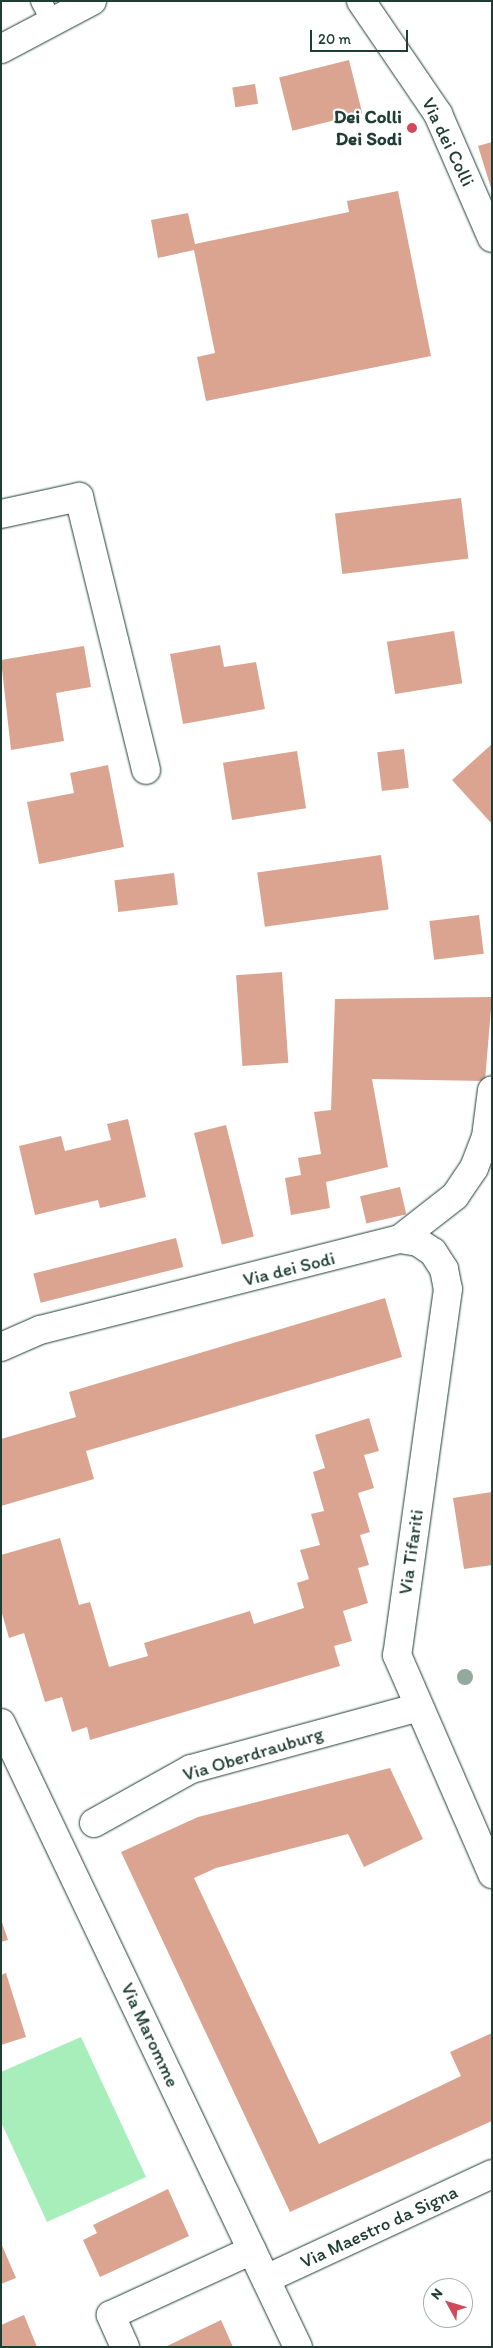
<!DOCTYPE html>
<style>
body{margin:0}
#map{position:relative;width:493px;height:2348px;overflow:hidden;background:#fff;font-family:Itim,sans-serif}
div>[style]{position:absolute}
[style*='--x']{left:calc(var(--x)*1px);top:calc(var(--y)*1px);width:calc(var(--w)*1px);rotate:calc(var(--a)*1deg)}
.green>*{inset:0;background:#a7eeba}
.building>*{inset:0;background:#daa490;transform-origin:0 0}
.roads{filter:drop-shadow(0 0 1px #1f3d34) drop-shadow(0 0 1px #1f3d34)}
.lane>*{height:20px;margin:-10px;padding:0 10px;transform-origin:10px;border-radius:10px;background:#fff}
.street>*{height:28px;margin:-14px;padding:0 14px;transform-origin:14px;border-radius:14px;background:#fff}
.secondary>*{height:28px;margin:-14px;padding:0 14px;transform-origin:14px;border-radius:14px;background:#fff}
.trees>*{width:16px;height:16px;margin:-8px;border-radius:50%;background:#93a89e}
.dots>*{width:14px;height:14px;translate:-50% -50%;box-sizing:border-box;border:2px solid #fff;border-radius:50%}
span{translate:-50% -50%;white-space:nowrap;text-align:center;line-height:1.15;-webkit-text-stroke:4.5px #fff;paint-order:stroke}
.poi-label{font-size:19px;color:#1f3d34;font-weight:700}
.right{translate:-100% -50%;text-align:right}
.street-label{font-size:19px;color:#1f3d34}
.frame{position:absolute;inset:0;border:2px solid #1f3d34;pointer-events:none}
.north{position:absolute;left:423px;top:2278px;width:50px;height:50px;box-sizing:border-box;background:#fff;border:1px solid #a5b1ae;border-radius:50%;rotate:309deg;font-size:14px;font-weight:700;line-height:20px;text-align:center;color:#1f3d34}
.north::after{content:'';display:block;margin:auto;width:18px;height:22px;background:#d1495b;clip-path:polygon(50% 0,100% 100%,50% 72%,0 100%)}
.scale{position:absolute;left:310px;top:30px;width:98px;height:22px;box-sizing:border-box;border:2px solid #1f3d34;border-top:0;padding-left:6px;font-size:15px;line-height:18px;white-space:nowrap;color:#1f3d34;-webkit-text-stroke:4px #fff;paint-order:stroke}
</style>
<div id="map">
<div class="green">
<div style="clip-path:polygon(81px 2037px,146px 2177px,47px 2222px,1px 2122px,1px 2072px)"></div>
</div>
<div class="building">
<div style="left:349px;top:60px;width:55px;height:72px;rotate:76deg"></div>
<div style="left:255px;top:84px;width:20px;height:23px;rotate:81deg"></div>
<div style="clip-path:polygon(492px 142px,492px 188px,491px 188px,478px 146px)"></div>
<div style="clip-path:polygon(398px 191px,431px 356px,206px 401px,197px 357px,215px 353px,194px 250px,158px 258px,151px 220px,188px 213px,195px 244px,349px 212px,347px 201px)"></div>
<div style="left:461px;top:498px;width:61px;height:127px;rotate:83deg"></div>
<div style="left:454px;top:631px;width:53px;height:68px;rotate:81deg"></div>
<div style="clip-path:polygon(220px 645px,224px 667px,256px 662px,265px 709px,183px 724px,170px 654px)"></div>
<div style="clip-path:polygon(84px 646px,91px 687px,56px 693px,64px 741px,11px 750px,1px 660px)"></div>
<div style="clip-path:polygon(492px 744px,492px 824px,452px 780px)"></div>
<div style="left:404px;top:749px;width:39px;height:27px;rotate:83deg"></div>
<div style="left:297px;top:751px;width:58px;height:75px;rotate:81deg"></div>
<div style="clip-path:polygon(108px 765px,124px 847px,39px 864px,27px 802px,74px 793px,70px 773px)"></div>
<div style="left:381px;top:855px;width:55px;height:125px;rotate:82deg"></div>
<div style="left:174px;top:873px;width:32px;height:60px;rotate:83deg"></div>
<div style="left:479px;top:915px;width:39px;height:50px;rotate:83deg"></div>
<div style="left:282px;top:972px;width:91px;height:46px;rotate:86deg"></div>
<div style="clip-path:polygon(492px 997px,485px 1081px,372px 1079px,388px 1167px,326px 1182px,330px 1208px,291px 1215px,285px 1178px,301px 1175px,298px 1158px,321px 1154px,314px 1112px,331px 1110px,335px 999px)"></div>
<div style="clip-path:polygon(128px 1119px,146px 1197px,100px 1208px,98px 1200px,35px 1215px,19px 1146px,61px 1136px,65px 1151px,111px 1140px,107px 1124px)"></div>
<div style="left:226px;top:1125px;width:115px;height:33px;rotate:76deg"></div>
<div style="left:400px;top:1187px;width:28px;height:41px;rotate:77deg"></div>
<div style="left:176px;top:1238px;width:30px;height:147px;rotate:76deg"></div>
<div style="clip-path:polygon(385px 1298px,402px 1357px,86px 1451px,94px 1479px,1px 1506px,1px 1439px,76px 1417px,69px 1392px)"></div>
<div style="clip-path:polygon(369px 1418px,379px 1451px,364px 1455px,374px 1488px,358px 1493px,370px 1532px,360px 1535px,369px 1565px,358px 1568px,368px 1603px,343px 1611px,352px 1641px,334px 1646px,340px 1666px,90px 1740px,87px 1727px,72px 1732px,62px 1697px,45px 1702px,24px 1633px,9px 1638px,1px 1610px,1px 1555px,60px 1538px,79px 1605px,90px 1602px,109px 1667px,148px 1656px,144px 1643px,250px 1611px,254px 1624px,304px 1608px,297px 1583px,309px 1579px,300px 1550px,320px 1545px,311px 1514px,324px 1511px,313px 1472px,325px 1468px,315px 1435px)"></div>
<div style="clip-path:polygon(492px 1492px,492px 1565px,464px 1569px,453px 1498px)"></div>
<div style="clip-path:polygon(390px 1768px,423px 1839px,364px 1867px,348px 1834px,216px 1868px,194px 1878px,319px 2144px,461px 2076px,450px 2052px,492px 2033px,492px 2121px,290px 2212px,121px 1852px,198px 1817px)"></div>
<div style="clip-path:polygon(1px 1919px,8px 1940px,1px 1942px)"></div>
<div style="clip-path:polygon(6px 1973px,26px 2037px,1px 2045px,1px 1975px)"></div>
<div style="clip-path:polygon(168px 2189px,189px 2236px,100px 2277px,83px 2240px,97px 2233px,93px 2225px)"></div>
<div style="clip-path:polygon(1px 2243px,16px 2278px,1px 2284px)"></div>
<div style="clip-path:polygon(24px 2315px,37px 2347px,1px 2347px,1px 2325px)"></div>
<div style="clip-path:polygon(221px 2320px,233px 2347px,165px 2347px)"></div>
</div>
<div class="roads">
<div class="lane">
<div style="--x:41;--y:1;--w:24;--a:62"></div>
</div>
<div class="street">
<div style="--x:1;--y:49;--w:103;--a:-27.8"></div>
<div style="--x:1;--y:514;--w:80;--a:-12.3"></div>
<div style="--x:79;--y:497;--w:281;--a:76.2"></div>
<div style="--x:400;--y:1239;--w:18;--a:9"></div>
<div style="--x:418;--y:1242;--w:18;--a:34"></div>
<div style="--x:433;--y:1252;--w:20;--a:57"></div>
<div style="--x:444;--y:1269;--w:20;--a:79"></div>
<div style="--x:448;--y:1289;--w:370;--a:97.9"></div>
<div style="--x:397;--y:1655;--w:239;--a:66.5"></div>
<div style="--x:1;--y:1347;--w:43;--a:-23.6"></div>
<div style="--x:40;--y:1330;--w:371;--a:-14.2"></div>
<div style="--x:400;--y:1239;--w:70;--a:-38"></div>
<div style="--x:455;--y:1196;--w:34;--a:-56"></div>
<div style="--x:474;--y:1168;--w:33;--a:-69"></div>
<div style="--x:486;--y:1137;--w:47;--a:-82.7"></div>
<div style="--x:1;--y:1723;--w:691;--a:64.55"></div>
<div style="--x:94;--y:1823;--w:111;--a:-29.1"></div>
<div style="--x:191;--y:1769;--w:236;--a:-15.2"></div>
<div style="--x:266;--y:2279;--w:249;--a:-24.9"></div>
<div style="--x:125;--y:2347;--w:35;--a:-114"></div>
<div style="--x:111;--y:2315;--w:155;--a:-24.7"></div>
</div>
<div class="secondary">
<div style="--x:361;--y:1;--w:137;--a:55.7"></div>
<div style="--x:438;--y:114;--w:135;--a:66.5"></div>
</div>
</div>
<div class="trees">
<div style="left:465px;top:1677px"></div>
</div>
<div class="dots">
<div style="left:412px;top:128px;background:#d1495b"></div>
</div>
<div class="poi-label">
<span class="right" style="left:402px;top:128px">Dei Colli<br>Dei Sodi</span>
</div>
<div class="street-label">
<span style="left:448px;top:142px;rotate:64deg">Via dei Colli</span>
<span style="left:289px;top:1269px;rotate:-14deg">Via dei Sodi</span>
<span style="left:411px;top:1552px;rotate:-82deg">Via Tifariti</span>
<span style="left:253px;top:1754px;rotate:-17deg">Via Oberdrauburg</span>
<span style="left:150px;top:2035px;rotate:65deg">Via Maromme</span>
<span style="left:379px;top:2227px;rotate:-25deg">Via Maestro da Signa</span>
</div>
<div class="frame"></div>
<div class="north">N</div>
<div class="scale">20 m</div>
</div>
